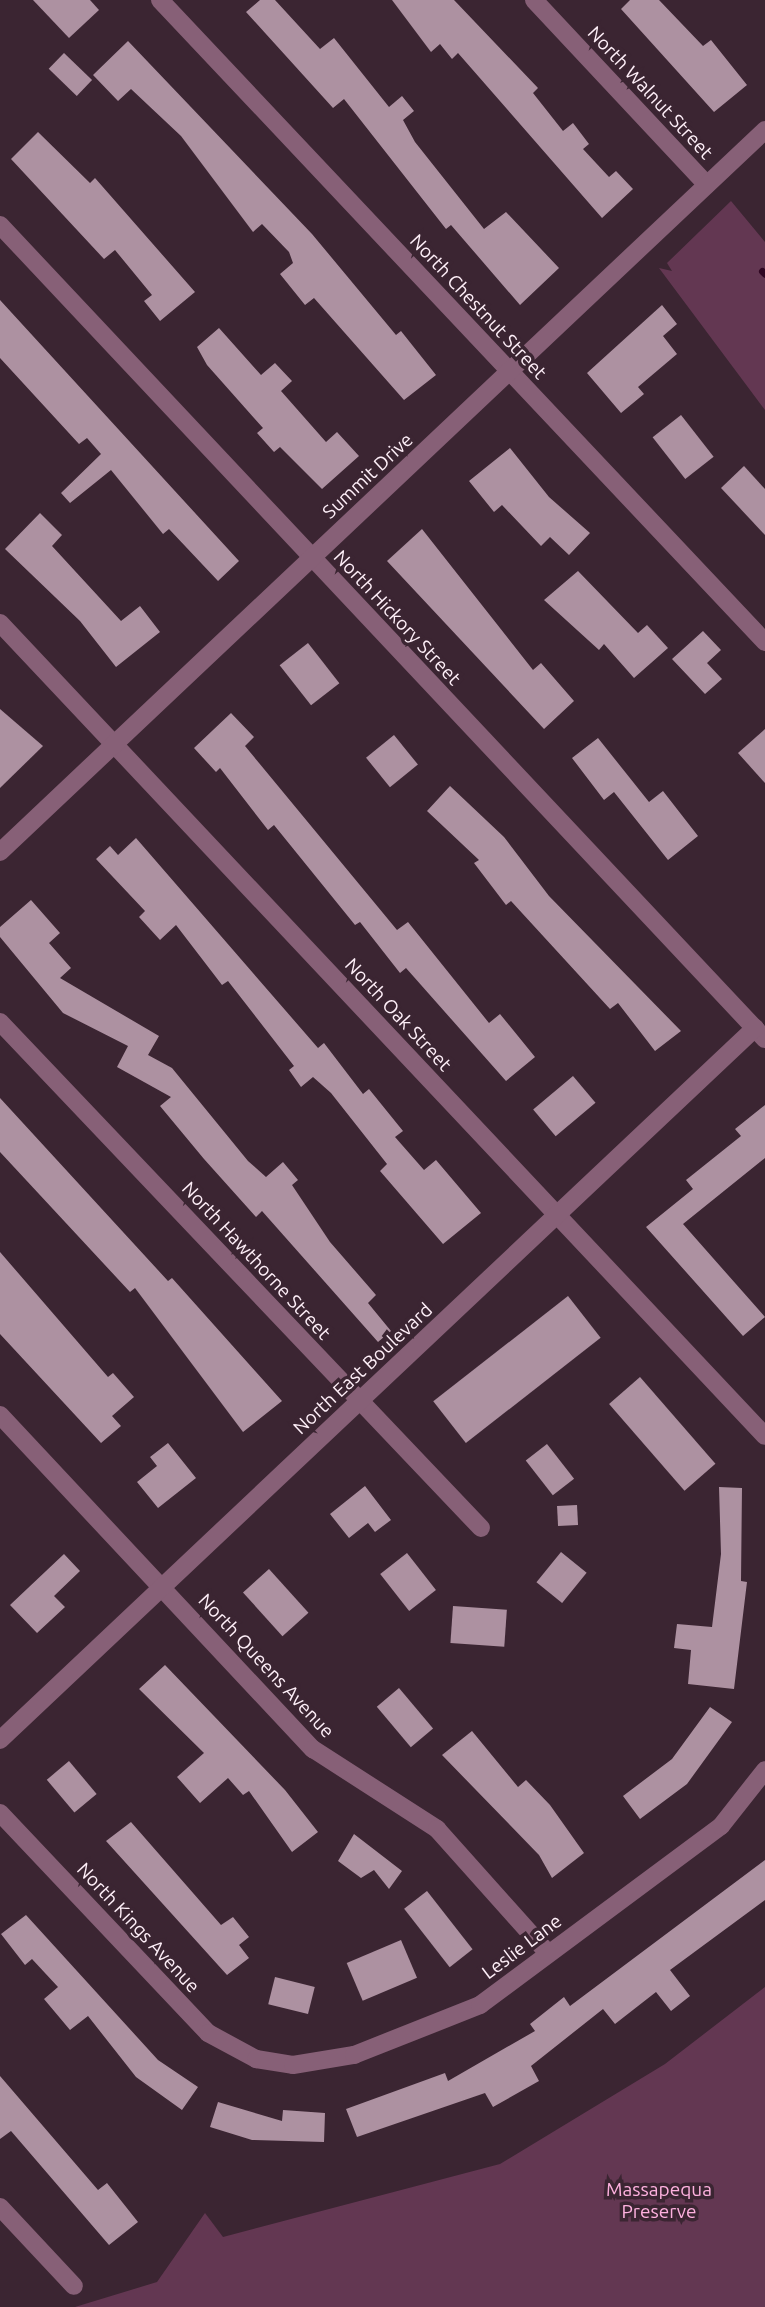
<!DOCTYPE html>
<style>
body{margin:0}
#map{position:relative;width:765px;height:2307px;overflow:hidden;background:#3b2532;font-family:Ubuntu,sans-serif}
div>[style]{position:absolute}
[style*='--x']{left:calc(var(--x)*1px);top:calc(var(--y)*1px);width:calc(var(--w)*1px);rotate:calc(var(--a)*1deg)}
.green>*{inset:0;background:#633752}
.stream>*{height:7px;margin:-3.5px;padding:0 3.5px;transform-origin:3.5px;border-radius:3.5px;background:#300723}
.building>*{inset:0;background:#ad91a1;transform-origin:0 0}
.minor>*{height:18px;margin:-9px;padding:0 9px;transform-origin:9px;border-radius:9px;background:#876077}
span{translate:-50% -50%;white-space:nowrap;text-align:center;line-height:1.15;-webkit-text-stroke:7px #3b2532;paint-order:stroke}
.street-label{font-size:19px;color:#feeff8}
.park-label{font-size:19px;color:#feb1df}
</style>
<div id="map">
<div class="green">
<div style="clip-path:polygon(731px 201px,765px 242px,765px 410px,659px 268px,672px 271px,667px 263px)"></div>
<div style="clip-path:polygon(765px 1987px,765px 2307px,75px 2307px,157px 2282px,205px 2213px,223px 2237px,500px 2164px,665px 2064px)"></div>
</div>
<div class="stream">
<div style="--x:762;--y:271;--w:4;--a:45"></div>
</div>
<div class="building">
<div style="clip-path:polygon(33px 0,90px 0,99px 10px,69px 38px)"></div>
<div style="clip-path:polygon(260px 0,275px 0,320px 49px,334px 38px,389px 107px,402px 96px,414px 111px,403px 120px,415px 142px,484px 229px,506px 212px,559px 268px,520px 305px,451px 225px,446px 229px,344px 99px,333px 108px,246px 12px)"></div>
<div style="clip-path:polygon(392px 0,454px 0,538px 88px,533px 93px,563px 131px,573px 123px,589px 144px,583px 149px,609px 177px,616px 171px,633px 189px,602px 218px,458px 53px,452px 59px,440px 44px,431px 52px)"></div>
<div style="clip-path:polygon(630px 0,659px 0,703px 46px,711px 40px,747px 85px,714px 112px,621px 9px)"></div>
<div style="clip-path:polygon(128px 41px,312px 234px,396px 335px,401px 331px,436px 375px,404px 400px,314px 298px,305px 305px,280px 274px,293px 263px,289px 252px,262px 224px,253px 232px,181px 136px,131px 89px,118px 101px,93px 75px)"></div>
<div style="left:64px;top:53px;width:39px;height:22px;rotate:44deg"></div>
<div style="clip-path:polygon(38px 132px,90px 183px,95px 178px,195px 292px,160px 321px,144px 301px,152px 295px,115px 250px,104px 259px,11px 159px)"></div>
<div style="clip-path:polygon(0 300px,239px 561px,218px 581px,169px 529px,163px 534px,111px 470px,70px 503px,61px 493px,101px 454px,87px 438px,79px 444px,0 358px)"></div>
<div style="clip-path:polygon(662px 305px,677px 324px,663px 336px,677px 354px,638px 387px,644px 394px,621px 413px,587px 373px)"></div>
<div style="clip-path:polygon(219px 328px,261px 375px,275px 363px,292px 381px,281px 391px,326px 442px,337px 432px,359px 456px,322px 489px,280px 447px,274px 452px,257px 433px,263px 428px,207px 365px,197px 347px)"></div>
<div style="left:681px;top:415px;width:53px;height:36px;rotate:52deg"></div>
<div style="clip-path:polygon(510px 448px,549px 497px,590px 533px,569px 555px,550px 537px,541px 546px,502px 505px,494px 512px,469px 481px)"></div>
<div style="clip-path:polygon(744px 466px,765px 489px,765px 535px,721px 488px)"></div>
<div style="clip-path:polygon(40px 513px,62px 535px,52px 546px,121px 621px,140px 606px,160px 632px,116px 667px,80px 621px,5px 549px)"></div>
<div style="clip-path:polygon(422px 529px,533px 670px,541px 663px,574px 701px,544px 729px,387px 561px)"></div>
<div style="clip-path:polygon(578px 571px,638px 633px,647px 625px,668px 648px,634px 678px,604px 644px,599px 650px,544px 600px)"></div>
<div style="clip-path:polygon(703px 631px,721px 650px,707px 663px,722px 679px,705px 694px,672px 659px)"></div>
<div style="left:308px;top:643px;width:51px;height:36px;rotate:52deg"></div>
<div style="clip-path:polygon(0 709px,43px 746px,0 788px)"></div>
<div style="clip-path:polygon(231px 713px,254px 737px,245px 746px,397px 930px,408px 922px,489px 1023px,500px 1014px,535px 1057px,506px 1081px,406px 968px,400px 973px,360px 922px,355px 925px,274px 825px,268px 830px,220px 768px,216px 772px,194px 748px)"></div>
<div style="clip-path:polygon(765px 729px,765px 783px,738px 753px)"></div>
<div style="left:394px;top:735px;width:38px;height:36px;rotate:51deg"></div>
<div style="clip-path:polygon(598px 738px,649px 802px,663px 791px,698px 836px,668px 860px,614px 792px,604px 800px,572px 758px)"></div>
<div style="clip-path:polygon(450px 786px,504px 837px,549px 896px,681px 1031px,655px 1051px,618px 1003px,610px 1009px,511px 901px,506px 905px,474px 863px,479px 860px,427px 811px)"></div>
<div style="clip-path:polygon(136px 838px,318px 1048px,324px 1043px,363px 1094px,369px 1089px,403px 1131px,395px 1137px,424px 1170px,436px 1160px,481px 1213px,443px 1244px,380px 1171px,387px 1164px,331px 1093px,313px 1077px,301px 1087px,289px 1070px,294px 1066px,228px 981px,222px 985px,176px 925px,160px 940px,139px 917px,145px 911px,96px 859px,110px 846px,118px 855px)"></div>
<div style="clip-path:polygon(31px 900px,60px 933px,49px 943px,71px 968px,60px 978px,159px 1036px,148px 1055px,172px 1068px,248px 1161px,266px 1177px,283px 1162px,298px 1180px,292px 1185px,330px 1242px,376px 1295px,368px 1303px,391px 1331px,378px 1342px,262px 1211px,256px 1217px,204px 1159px,160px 1106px,171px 1097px,117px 1067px,128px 1046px,63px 1013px,0 937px,0 927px)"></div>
<div style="left:573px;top:1076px;width:35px;height:52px;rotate:50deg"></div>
<div style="clip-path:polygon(0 1098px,168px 1281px,172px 1278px,282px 1401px,243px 1432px,135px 1288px,130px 1292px,0 1152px)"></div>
<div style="clip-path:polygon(765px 1105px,765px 1158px,683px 1224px,765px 1317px,743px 1336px,646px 1227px,693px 1189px,686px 1180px,741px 1136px,735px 1129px)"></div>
<div style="clip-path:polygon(0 1252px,108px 1377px,113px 1373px,134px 1397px,112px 1416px,121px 1426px,101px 1443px,0 1334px)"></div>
<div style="left:568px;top:1296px;width:53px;height:171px;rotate:52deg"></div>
<div style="left:640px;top:1377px;width:115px;height:41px;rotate:49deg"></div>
<div style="clip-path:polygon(168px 1443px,196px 1478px,158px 1508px,137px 1482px,157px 1466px,150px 1457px)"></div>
<div style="left:547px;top:1444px;width:44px;height:27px;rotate:52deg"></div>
<div style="clip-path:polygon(365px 1486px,391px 1520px,375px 1532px,368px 1523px,349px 1538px,330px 1514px)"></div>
<div style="clip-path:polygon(719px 1487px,742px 1488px,741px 1581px,747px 1582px,734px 1689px,688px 1684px,691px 1650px,674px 1648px,677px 1624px,712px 1627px,721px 1554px)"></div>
<div style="left:577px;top:1505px;width:20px;height:20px;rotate:87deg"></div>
<div style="left:561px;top:1552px;width:33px;height:39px;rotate:39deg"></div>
<div style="left:407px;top:1553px;width:47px;height:34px;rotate:52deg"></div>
<div style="clip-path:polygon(64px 1554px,80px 1571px,54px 1596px,65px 1607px,37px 1633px,10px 1605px)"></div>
<div style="left:269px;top:1569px;width:59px;height:35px;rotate:48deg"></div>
<div style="left:453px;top:1606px;width:54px;height:37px;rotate:4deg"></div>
<div style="clip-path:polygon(165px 1665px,285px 1790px,318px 1832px,292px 1852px,249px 1791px,243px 1795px,228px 1778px,200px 1803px,177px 1777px,204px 1753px,139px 1689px)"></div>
<div style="left:399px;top:1688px;width:53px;height:29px;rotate:50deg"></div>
<div style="clip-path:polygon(710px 1707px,732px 1722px,687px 1784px,640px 1819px,623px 1796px,672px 1759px)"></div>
<div style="clip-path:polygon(472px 1731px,518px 1787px,526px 1780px,550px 1805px,584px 1853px,552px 1878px,539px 1855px,442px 1755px)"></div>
<div style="left:69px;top:1761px;width:43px;height:29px;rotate:50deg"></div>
<div style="clip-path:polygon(131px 1822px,221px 1925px,233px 1917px,249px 1937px,239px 1945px,249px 1958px,227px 1975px,106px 1841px)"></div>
<div style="clip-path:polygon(354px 1834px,402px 1871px,389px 1889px,374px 1870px,361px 1878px,338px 1861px)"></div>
<div style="clip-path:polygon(765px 1860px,765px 1900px,670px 1970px,690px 1996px,671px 2011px,656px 1992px,615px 2024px,603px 2009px,531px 2066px,539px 2081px,493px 2107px,485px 2093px,357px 2137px,346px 2109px,445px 2073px,448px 2081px,535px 2031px,530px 2024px,564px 1997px,570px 2006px)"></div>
<div style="left:427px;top:1891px;width:74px;height:29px;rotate:52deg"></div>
<div style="clip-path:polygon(26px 1915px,158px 2060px,198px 2087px,182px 2110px,136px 2077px,88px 2016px,70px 2030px,44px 1999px,58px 1987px,32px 1959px,25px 1965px,1px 1934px)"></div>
<div style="left:401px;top:1940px;width:41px;height:59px;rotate:67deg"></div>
<div style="left:275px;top:1977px;width:41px;height:28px;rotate:14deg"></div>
<div style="clip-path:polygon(0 2076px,98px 2190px,107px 2183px,138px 2222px,109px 2245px,11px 2131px,0 2139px)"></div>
<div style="clip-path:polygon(218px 2102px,282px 2121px,283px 2110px,325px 2113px,324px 2142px,252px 2140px,210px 2127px)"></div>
</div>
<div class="minor">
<div style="--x:160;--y:0;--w:882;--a:46.7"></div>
<div style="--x:534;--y:0;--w:253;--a:46.9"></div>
<div style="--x:0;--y:225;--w:1117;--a:46.78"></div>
<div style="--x:0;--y:623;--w:1116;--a:46.74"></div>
<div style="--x:0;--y:852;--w:1052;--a:-43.34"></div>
<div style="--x:0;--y:1022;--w:698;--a:46.45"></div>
<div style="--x:0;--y:1415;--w:458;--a:46.9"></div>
<div style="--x:313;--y:1749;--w:148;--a:32.8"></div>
<div style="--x:437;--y:1829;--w:166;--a:48.2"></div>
<div style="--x:0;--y:1740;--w:1038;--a:-43.32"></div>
<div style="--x:0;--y:1813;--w:303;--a:46.6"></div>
<div style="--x:208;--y:2033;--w:55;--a:28.4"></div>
<div style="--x:256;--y:2059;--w:37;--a:9"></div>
<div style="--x:293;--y:2065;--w:62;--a:-9.3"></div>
<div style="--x:354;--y:2055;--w:136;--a:-21.6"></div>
<div style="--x:480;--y:2005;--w:300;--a:-36.6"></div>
<div style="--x:721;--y:1826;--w:71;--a:-51.8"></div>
<div style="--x:0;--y:2207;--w:108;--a:46.9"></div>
</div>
<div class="street-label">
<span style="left:650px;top:93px;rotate:47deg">North Walnut Street</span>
<span style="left:478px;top:307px;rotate:47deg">North Chestnut Street</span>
<span style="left:368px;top:476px;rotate:-43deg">Summit Drive</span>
<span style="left:397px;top:618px;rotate:47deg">North Hickory Street</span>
<span style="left:398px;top:1015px;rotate:47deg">North Oak Street</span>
<span style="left:256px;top:1261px;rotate:47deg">North Hawthorne Street</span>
<span style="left:363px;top:1369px;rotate:-43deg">North East Boulevard</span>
<span style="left:266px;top:1666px;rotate:47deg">North Queens Avenue</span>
<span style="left:138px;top:1928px;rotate:47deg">North Kings Avenue</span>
<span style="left:522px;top:1947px;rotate:-37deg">Leslie Lane</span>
</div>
<div class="park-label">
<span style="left:659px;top:2201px">Massapequa<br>Preserve</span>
</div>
</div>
